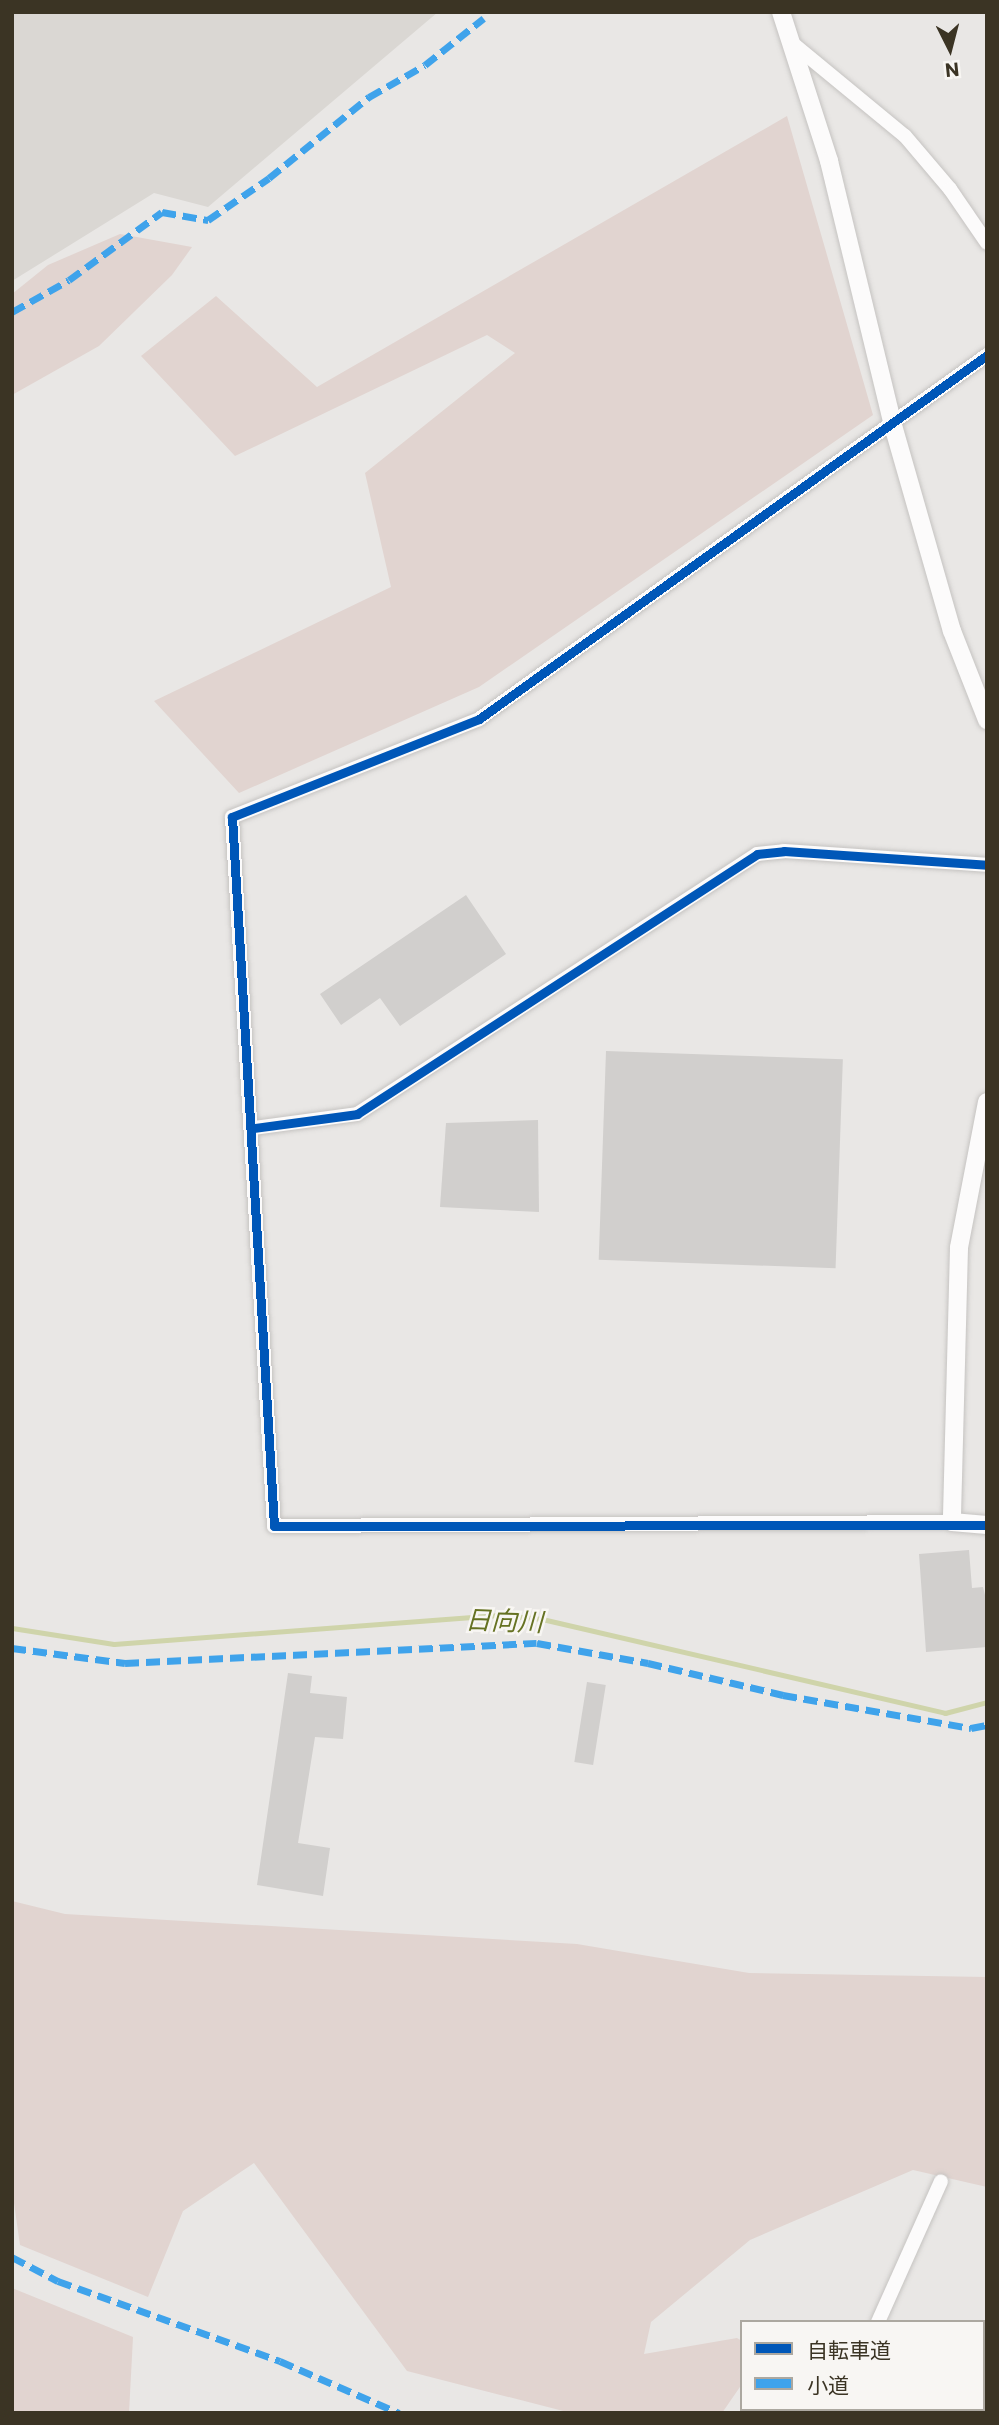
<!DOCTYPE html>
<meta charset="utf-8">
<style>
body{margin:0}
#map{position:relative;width:999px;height:2425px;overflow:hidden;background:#e9e7e5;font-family:Commissioner,"Noto Sans JP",sans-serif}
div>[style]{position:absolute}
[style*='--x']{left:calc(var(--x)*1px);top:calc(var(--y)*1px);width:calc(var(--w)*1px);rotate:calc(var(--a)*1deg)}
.built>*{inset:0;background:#dad7d3}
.green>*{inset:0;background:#e1d4d0}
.stream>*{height:5px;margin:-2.5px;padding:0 2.5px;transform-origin:2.5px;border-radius:2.5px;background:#cfd4aa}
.building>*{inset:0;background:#d1cfcd;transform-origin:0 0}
.roads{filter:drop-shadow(0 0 2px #c5c3c1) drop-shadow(0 0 2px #c5c3c1)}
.minor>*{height:14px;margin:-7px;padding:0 7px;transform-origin:7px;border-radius:7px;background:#fcfbfb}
.tertiary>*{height:18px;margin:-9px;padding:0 9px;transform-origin:9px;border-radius:9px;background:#fcfbfb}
.quiet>*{height:7px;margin-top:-3.5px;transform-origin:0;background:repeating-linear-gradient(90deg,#3fa3eb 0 14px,transparent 0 21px)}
.cycleway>*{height:9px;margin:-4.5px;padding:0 4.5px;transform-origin:4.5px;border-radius:4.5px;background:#0057b8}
span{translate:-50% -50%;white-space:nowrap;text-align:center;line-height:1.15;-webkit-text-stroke:5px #f8f6f3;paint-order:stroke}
.water-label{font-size:26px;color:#667223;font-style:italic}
.frame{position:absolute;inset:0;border:14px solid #3b3424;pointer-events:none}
.legend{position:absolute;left:740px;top:2320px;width:245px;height:91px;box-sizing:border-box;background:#f8f6f3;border:2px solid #aca8a0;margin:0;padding:9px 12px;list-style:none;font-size:21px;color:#3b3424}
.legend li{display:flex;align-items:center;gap:14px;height:35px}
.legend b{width:35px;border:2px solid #aca8a0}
.north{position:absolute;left:915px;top:14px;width:70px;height:70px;-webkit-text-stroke:5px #f8f6f3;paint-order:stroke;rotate:174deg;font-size:19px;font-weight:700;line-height:28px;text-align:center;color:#3b3424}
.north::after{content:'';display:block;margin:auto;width:24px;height:32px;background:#3b3424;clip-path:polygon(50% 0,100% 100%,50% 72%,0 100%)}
</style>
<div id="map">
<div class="built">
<div style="clip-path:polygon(12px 12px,438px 12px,208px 207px,154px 193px,12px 281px)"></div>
</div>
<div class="green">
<div style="clip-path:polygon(787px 116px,873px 415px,479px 687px,239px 793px,154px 701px,391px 587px,365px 473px,515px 353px,487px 335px,235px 456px,141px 356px,216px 296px,317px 387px)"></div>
<div style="clip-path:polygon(120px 234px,192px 247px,172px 275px,99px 346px,12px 395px,12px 294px,48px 265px)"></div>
<div style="clip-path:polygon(12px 1901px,65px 1914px,577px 1944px,749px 1973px,987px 1977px,987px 2187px,913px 2170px,750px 2240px,651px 2322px,644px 2354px,737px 2338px,742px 2341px,742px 2384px,722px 2413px,571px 2413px,407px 2371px,254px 2163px,183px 2211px,148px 2297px,20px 2245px,12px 2189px)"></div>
<div style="clip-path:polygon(12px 2288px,133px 2337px,129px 2413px,12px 2413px)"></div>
</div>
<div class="stream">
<div style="--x:12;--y:1628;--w:103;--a:8.9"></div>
<div style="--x:114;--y:1644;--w:389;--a:-4.3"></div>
<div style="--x:502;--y:1615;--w:40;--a:5.7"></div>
<div style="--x:542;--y:1619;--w:414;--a:13.1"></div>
<div style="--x:945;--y:1713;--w:43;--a:-14.7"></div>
</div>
<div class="building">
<div style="clip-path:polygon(466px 895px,506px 954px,400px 1026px,380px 998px,341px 1025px,320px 994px)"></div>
<div style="left:606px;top:1051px;width:237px;height:209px;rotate:2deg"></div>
<div style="clip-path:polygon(538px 1120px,539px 1212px,440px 1207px,446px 1123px)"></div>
<div style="clip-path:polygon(969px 1550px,972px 1588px,983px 1587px,987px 1603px,987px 1647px,926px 1652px,919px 1554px)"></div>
<div style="clip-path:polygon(288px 1673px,312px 1676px,310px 1693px,347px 1697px,343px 1739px,315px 1737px,298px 1843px,330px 1848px,323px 1896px,257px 1885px)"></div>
<div style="left:587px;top:1682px;width:19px;height:81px;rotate:9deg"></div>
</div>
<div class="roads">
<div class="minor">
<div style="--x:792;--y:43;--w:146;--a:39.5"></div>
<div style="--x:905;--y:136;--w:70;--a:49.7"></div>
<div style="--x:950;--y:189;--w:65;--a:55.6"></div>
<div style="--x:254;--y:1128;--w:104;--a:-7.7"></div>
<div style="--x:357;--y:1114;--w:477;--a:-33"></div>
<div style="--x:757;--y:854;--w:27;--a:-6"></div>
<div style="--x:784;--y:851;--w:203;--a:3.9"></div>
<div style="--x:952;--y:1522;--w:678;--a:179.66"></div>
<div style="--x:274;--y:1526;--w:710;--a:-93.39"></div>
<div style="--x:232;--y:817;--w:266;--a:-21.6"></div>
<div style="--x:479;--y:719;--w:625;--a:-35.62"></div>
<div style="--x:878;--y:2322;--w:154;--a:-65.9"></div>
<div style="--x:983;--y:2368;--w:4;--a:0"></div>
<div style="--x:882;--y:2413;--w:4;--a:-90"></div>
</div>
<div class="tertiary">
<div style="--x:781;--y:12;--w:157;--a:72.1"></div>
<div style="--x:829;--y:161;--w:268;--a:76.4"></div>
<div style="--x:892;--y:422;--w:217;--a:74"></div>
<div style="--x:952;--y:631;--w:96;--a:68.5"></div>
<div style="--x:987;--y:1102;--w:149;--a:100.9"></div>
<div style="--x:959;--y:1248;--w:274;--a:91.5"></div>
<div style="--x:952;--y:1522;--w:35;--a:5"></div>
</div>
</div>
<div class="quiet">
<div style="--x:12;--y:312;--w:65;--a:-29.3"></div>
<div style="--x:69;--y:280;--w:115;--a:-36.2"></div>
<div style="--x:162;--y:212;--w:47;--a:9.9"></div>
<div style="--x:208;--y:220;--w:74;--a:-34.5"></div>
<div style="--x:269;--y:178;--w:129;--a:-39"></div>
<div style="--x:369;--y:97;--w:64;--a:-29.7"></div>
<div style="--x:425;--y:65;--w:75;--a:-38.5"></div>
<div style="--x:12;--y:1648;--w:114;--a:7.6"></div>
<div style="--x:125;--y:1663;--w:412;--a:-2.8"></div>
<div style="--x:537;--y:1643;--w:113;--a:10.2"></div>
<div style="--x:648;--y:1663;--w:139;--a:13.3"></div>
<div style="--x:783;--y:1695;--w:191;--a:10"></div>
<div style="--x:971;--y:1728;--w:16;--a:-11"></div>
<div style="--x:12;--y:2257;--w:52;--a:27.6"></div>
<div style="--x:58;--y:2281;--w:236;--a:19.8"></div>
<div style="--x:280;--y:2361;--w:130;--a:23.6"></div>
</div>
<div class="cycleway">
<div style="--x:987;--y:355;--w:625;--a:144.38"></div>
<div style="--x:479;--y:719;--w:266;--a:158.4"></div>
<div style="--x:232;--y:817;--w:710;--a:86.61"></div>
<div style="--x:274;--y:1526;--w:713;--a:-0.08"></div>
<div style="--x:254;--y:1128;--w:104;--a:-7.7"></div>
<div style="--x:357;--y:1114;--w:477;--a:-33"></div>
<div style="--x:757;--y:854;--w:27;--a:-6"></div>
<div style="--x:784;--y:851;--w:203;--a:3.9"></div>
</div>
<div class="water-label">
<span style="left:504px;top:1620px;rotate:2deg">日向川</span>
</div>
<div class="frame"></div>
<ul class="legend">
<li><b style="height:9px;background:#0057b8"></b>自転車道</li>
<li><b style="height:9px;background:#3fa3eb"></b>小道</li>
</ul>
<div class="north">N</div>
</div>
